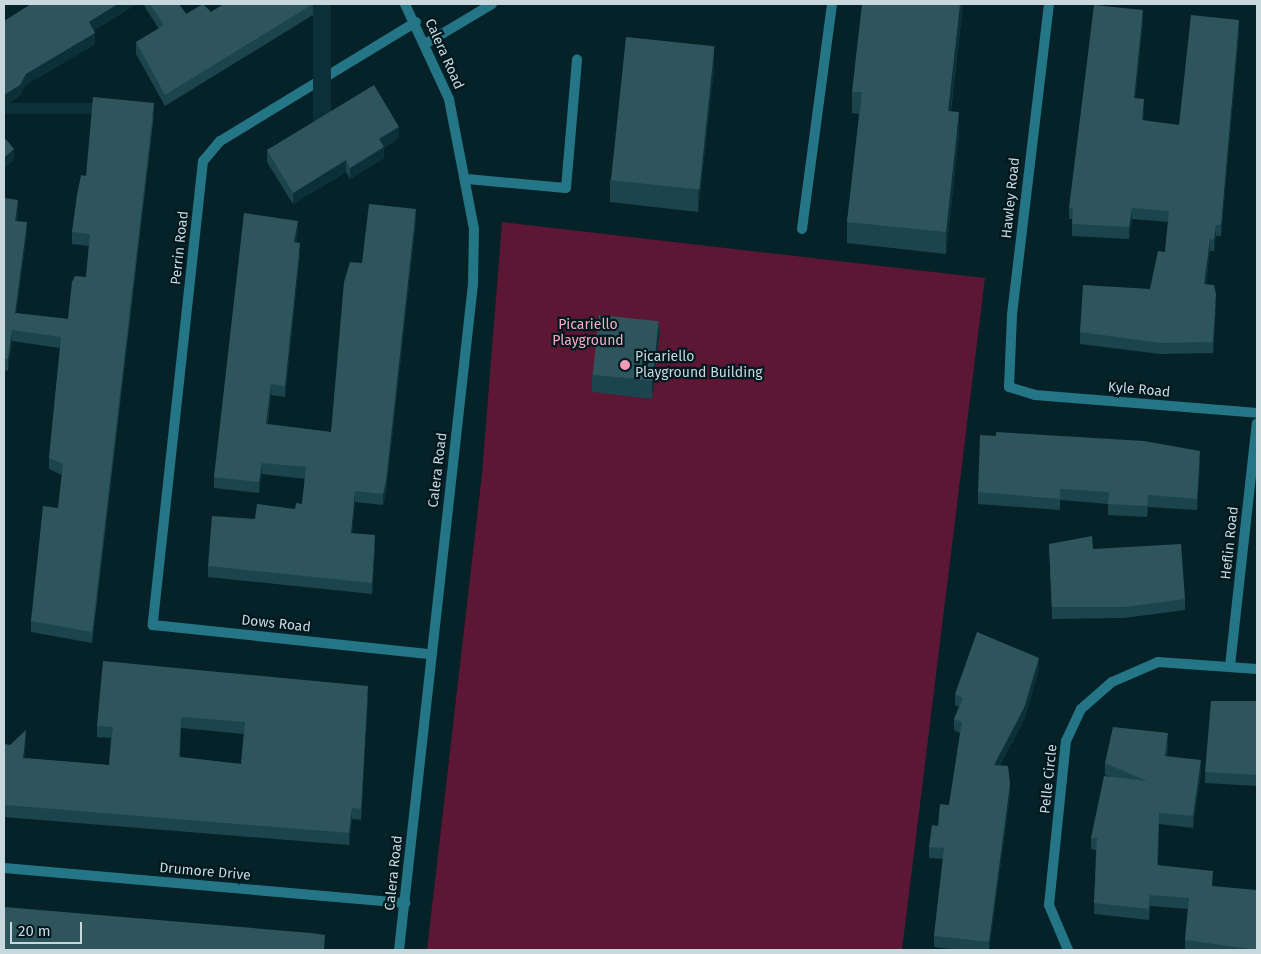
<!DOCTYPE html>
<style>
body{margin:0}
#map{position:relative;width:1261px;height:954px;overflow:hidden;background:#052228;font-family:"Fira Sans",sans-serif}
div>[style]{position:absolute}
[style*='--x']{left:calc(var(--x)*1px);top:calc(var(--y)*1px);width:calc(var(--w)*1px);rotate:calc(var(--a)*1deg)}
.green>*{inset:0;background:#5b1733}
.lane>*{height:10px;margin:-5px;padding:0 5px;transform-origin:5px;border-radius:5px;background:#247687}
.street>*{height:10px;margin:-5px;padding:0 5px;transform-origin:5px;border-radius:5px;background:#247687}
.wall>*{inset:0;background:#1c444d}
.shaded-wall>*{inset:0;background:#0b3038;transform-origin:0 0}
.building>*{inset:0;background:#2e545c;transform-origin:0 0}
.dots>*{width:14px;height:14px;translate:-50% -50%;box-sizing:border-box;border:2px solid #00181e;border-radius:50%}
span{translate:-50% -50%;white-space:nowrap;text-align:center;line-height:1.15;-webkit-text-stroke:4.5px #00181e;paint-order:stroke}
.street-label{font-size:14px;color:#c8d8dc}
.park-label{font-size:14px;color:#f6adc3}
.poi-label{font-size:14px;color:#c8d8dc}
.left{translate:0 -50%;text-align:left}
.frame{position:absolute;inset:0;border:5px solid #c8d8dc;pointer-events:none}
.scale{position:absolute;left:10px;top:922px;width:72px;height:22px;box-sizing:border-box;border:2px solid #c8d8dc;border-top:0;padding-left:6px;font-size:15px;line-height:18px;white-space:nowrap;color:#c8d8dc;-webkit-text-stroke:4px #00181e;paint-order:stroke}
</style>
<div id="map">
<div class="green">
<div style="clip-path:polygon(502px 222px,985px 278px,902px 950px,427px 950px,482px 474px)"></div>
</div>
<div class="lane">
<div style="--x:425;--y:44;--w:78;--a:-30.8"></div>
<div style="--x:467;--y:179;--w:99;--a:5.2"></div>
<div style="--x:566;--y:188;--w:129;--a:-85.1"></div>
<div style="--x:802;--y:229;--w:227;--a:-82.4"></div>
</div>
<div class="street">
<div style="--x:1049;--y:4;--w:313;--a:96.8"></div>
<div style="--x:1012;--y:315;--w:72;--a:92.4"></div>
<div style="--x:1009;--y:387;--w:27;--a:17"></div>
<div style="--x:1035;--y:395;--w:223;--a:4.6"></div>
<div style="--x:416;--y:22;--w:229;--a:148.7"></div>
<div style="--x:220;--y:141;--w:26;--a:130"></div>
<div style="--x:203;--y:161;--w:467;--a:96.2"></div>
<div style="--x:153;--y:625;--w:279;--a:6"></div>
<div style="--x:1230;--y:666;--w:244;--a:-83.7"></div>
<div style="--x:4;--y:868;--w:403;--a:5"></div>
<div style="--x:399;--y:950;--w:670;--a:-83.66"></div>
<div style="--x:473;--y:284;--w:55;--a:-89"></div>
<div style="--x:474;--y:229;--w:132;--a:-100.9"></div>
<div style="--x:449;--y:99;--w:105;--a:-114.9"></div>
<div style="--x:1068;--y:950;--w:49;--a:-112.9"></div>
<div style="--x:1049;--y:905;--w:165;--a:-84.1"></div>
<div style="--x:1066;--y:741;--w:35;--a:-65"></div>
<div style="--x:1081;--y:709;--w:41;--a:-41.1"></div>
<div style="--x:1112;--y:682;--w:50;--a:-23.5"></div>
<div style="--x:1158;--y:662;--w:99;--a:4"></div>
</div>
<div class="wall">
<div style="clip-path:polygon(143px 4px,179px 4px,186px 14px,211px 12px,224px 4px,331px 4px,165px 106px,136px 54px,136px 42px,159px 29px)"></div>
<div style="clip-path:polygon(963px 4px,951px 111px,959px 134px,946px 254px,847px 243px,847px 222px,859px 114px,852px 113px,852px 92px)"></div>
<div style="clip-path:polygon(1143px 21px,1135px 98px,1144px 111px,1143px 121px,1179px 125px,1239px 32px,1221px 236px,1216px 236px,1214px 251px,1210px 251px,1206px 284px,1216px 305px,1213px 353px,1160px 354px,1080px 344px,1080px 332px,1150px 289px,1165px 252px,1168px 222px,1132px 219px,1129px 239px,1072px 236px,1072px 219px,1069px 219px,1069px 208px)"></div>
<div style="clip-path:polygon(714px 69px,698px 212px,610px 202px,610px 180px)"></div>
<div style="clip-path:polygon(154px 114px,92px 643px,31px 632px,31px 621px,58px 508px,62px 475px,49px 469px,49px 458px,60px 348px,12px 341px,8px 371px,4px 370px,4px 198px,18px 211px,17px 221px,27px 233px,16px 313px,68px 319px,86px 277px,89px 246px,72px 244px,72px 232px,86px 176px)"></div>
<div style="clip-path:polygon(399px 138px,384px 148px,384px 158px,350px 179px,346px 172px,293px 204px,267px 162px,267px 150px)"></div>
<div style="clip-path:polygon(416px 220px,386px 493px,383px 505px,355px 502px,352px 533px,375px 546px,372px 594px,208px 577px,208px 566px,255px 519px,295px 509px,302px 504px,305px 479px,262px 474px,259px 493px,214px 488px,214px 477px,298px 232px,296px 242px,300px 254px,285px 397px,271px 395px,268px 424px,331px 432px,362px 263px)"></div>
<div style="clip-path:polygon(659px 338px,652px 399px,592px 392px,592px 375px)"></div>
<div style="clip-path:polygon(1200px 462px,1197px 510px,1148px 507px,1147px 517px,1108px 515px,1108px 504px,1060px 500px,1060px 510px,978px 504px,978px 492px)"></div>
<div style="clip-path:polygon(1049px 544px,1093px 549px,1185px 599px,1185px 610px,1124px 618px,1052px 619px)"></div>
<div style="clip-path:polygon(1039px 669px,1024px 720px,1000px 765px,1010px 795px,989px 950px,962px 950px,934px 947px,934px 936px,943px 859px,929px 858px,929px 847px,938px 826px,949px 805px,960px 733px,954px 730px,954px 719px,959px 707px,955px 705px,955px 694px)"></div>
<div style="clip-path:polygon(evenodd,368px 697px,361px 820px,352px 819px,349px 845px,4px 817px,4px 744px,10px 745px,26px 741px,24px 758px,109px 765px,111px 738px,97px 737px,97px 726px,368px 697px,181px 728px,244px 734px,241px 764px,180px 757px,181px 728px)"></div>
<div style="clip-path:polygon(1257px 701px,1257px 786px,1205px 783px,1205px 772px)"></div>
<div style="clip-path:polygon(1168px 744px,1167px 756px,1201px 771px,1193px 828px,1159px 824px,1158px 865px,1213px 886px,1257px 950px,1185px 950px,1185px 940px,1188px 909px,1150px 906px,1149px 920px,1094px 914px,1096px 850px,1091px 849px,1091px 838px,1111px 777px,1105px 775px,1105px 763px)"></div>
</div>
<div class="shaded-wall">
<div style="clip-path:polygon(118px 4px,137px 4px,89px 34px,89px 22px)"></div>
<div style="left:313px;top:4px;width:18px;height:174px"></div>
<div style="clip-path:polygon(960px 4px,963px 4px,948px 132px,948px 111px)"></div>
<div style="clip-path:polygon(1143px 10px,1143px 21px,1134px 109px,1134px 98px)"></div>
<div style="clip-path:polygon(1239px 20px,1239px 32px,1221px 236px,1221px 225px)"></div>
<div style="clip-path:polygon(95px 33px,95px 45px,26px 85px,20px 96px,4px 107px,4px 95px,26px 74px)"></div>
<div style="clip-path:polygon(714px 47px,714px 69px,698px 212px,698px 190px)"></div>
<div style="clip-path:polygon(1144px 99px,1144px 111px,1142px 132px,1142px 120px)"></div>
<div style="left:154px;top:103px;width:11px;height:533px;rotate:90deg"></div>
<div style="clip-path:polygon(959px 112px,959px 134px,946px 254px,946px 232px)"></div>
<div style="clip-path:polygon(399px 127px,399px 138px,384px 148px,384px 158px,350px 179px,350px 168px,379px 139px)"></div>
<div style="clip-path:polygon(14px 149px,14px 160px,4px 169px,4px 158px)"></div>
<div style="clip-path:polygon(346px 160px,346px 172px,293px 204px,293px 193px)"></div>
<div style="clip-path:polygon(18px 200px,18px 211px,15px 232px,15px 221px)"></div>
<div style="clip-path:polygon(1132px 208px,1132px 219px,1129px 239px,1129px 227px)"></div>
<div style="clip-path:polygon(416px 209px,416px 220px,386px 493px,383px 505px,383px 494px)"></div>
<div style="clip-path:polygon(298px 221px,298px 232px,294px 254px,294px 242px)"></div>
<div style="clip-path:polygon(27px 222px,27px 233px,15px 324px,15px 313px)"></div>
<div style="clip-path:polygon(1216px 225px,1216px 236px,1214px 251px,1214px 240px)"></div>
<div style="clip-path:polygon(1210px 239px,1210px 251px,1204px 295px,1204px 284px)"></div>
<div style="clip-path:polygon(300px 243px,300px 254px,285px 397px,285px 386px)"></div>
<div style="clip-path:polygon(1216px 294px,1216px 305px,1213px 353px,1213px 342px)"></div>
<div style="clip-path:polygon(659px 321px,659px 338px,652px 399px,652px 383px)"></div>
<div style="clip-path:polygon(12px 330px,12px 341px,8px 371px,8px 359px)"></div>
<div style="clip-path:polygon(271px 384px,271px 395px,266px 435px,266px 424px)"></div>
<div style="clip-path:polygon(1200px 451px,1200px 462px,1197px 510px,1197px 499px)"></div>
<div style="clip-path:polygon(262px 463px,262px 474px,259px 493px,259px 482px)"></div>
<div style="clip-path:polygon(355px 491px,355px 502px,351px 544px,351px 533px)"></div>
<div style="clip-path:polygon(375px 535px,375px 546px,372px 594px,372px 583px)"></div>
<div style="clip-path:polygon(1039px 658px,1039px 669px,1024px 720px,994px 776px,994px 765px)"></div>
<div style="clip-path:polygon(368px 686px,368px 697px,361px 820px,361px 809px)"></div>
<div style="clip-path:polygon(26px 730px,26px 741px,23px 769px,23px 758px)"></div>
<div style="clip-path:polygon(1168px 733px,1168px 744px,1165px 767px,1165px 756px)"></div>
<div style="clip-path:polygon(1201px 760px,1201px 771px,1193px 828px,1193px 816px)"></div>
<div style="clip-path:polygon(1010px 784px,1010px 795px,989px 950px,989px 942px)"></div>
<div style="clip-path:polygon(352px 808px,352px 819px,349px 845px,349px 833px)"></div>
<div style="clip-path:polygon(1150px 895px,1150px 906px,1149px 920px,1149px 909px)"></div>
</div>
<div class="building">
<div style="clip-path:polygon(31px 4px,118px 4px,89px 22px,95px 33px,26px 74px,20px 85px,4px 95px,4px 21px)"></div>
<div style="clip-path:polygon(150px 4px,179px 4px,186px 14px,203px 4px,211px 12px,224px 4px,313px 4px,165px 95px,136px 42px,164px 25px)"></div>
<div style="clip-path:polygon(862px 4px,960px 4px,948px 111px,959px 112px,946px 232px,847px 222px,862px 92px,852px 92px)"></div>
<div style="clip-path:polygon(1094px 5px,1143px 10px,1134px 98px,1144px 99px,1142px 120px,1179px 125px,1191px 15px,1239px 20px,1221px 225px,1216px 225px,1214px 240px,1210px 239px,1204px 284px,1214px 285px,1216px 294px,1213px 342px,1160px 343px,1080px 332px,1083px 285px,1150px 289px,1158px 251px,1165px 252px,1169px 211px,1132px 208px,1129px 227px,1072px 224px,1073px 208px,1069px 208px)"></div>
<div style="left:626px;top:37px;width:89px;height:144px;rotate:6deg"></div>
<div style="clip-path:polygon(374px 85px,399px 127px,379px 139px,384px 147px,350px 168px,346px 160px,293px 193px,267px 150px)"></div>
<div style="clip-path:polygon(93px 97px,154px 103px,92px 632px,31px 621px,43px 506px,58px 508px,63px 464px,49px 458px,61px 337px,12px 330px,8px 359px,4px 359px,4px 198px,18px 200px,15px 221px,27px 222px,15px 313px,68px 319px,72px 282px,75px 276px,86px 277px,90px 234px,72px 232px,77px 195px,81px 175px,86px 176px)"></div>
<div style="clip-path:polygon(4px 137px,14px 149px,4px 158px)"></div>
<div style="clip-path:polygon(369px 204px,416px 209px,386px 482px,383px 494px,355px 491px,351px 533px,375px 535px,372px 583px,208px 566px,212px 516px,255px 519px,257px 504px,295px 509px,296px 503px,302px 504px,306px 467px,262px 463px,259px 482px,214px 477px,244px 213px,298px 221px,294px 242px,300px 243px,285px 386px,271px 384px,266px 424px,331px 432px,344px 282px,350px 262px,362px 263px)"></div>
<div style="left:599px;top:315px;width:60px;height:60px;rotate:6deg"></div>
<div style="clip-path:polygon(996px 432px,1144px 441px,1200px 451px,1197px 499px,1148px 495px,1147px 506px,1108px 504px,1109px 492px,1060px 489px,1060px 499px,978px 492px,980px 435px,996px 436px)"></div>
<div style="clip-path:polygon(1092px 536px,1093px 549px,1181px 544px,1185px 599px,1124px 607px,1052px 607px,1049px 544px)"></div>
<div style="clip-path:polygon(977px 632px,1039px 658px,1024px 708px,994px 765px,1008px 766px,1010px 784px,989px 942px,934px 936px,944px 848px,929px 847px,932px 825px,938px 826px,940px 804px,949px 805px,962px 722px,954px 719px,963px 698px,955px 694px)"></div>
<div style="clip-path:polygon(evenodd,103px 661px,368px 686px,361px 809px,352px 808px,349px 833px,4px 805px,4px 744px,10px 745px,26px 730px,23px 758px,109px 765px,113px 727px,97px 726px,103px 661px,181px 717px,245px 722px,241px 764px,179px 757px,181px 717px)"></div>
<div style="clip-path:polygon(1211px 701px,1257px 701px,1257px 775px,1205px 772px)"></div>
<div style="clip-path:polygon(1113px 727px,1168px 733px,1165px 756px,1201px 760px,1193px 816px,1159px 813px,1157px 865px,1213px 871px,1212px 886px,1257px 890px,1257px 950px,1185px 940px,1189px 898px,1150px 895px,1149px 909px,1094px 903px,1097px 838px,1091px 838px,1104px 776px,1147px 781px,1105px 763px)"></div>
<div style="clip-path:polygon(4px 907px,311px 933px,325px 935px,324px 950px,4px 950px)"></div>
</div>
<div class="dots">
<div style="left:625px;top:365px;background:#f09ab5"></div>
</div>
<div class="street-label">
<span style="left:444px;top:54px;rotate:66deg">Calera Road</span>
<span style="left:1011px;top:198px;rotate:-84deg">Hawley Road</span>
<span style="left:180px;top:248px;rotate:-84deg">Perrin Road</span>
<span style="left:1139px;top:390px;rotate:5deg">Kyle Road</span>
<span style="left:438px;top:470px;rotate:-83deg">Calera Road</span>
<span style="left:1230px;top:543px;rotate:-84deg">Heflin Road</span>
<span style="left:276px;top:624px;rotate:6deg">Dows Road</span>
<span style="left:1049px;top:779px;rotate:-84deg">Pelle Circle</span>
<span style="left:205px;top:872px;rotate:5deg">Drumore Drive</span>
<span style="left:394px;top:873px;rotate:-84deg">Calera Road</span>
</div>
<div class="park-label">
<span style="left:588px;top:333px">Picariello<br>Playground</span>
</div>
<div class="poi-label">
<span class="left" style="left:635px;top:365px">Picariello<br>Playground Building</span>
</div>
<div class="frame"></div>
<div class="scale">20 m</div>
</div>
